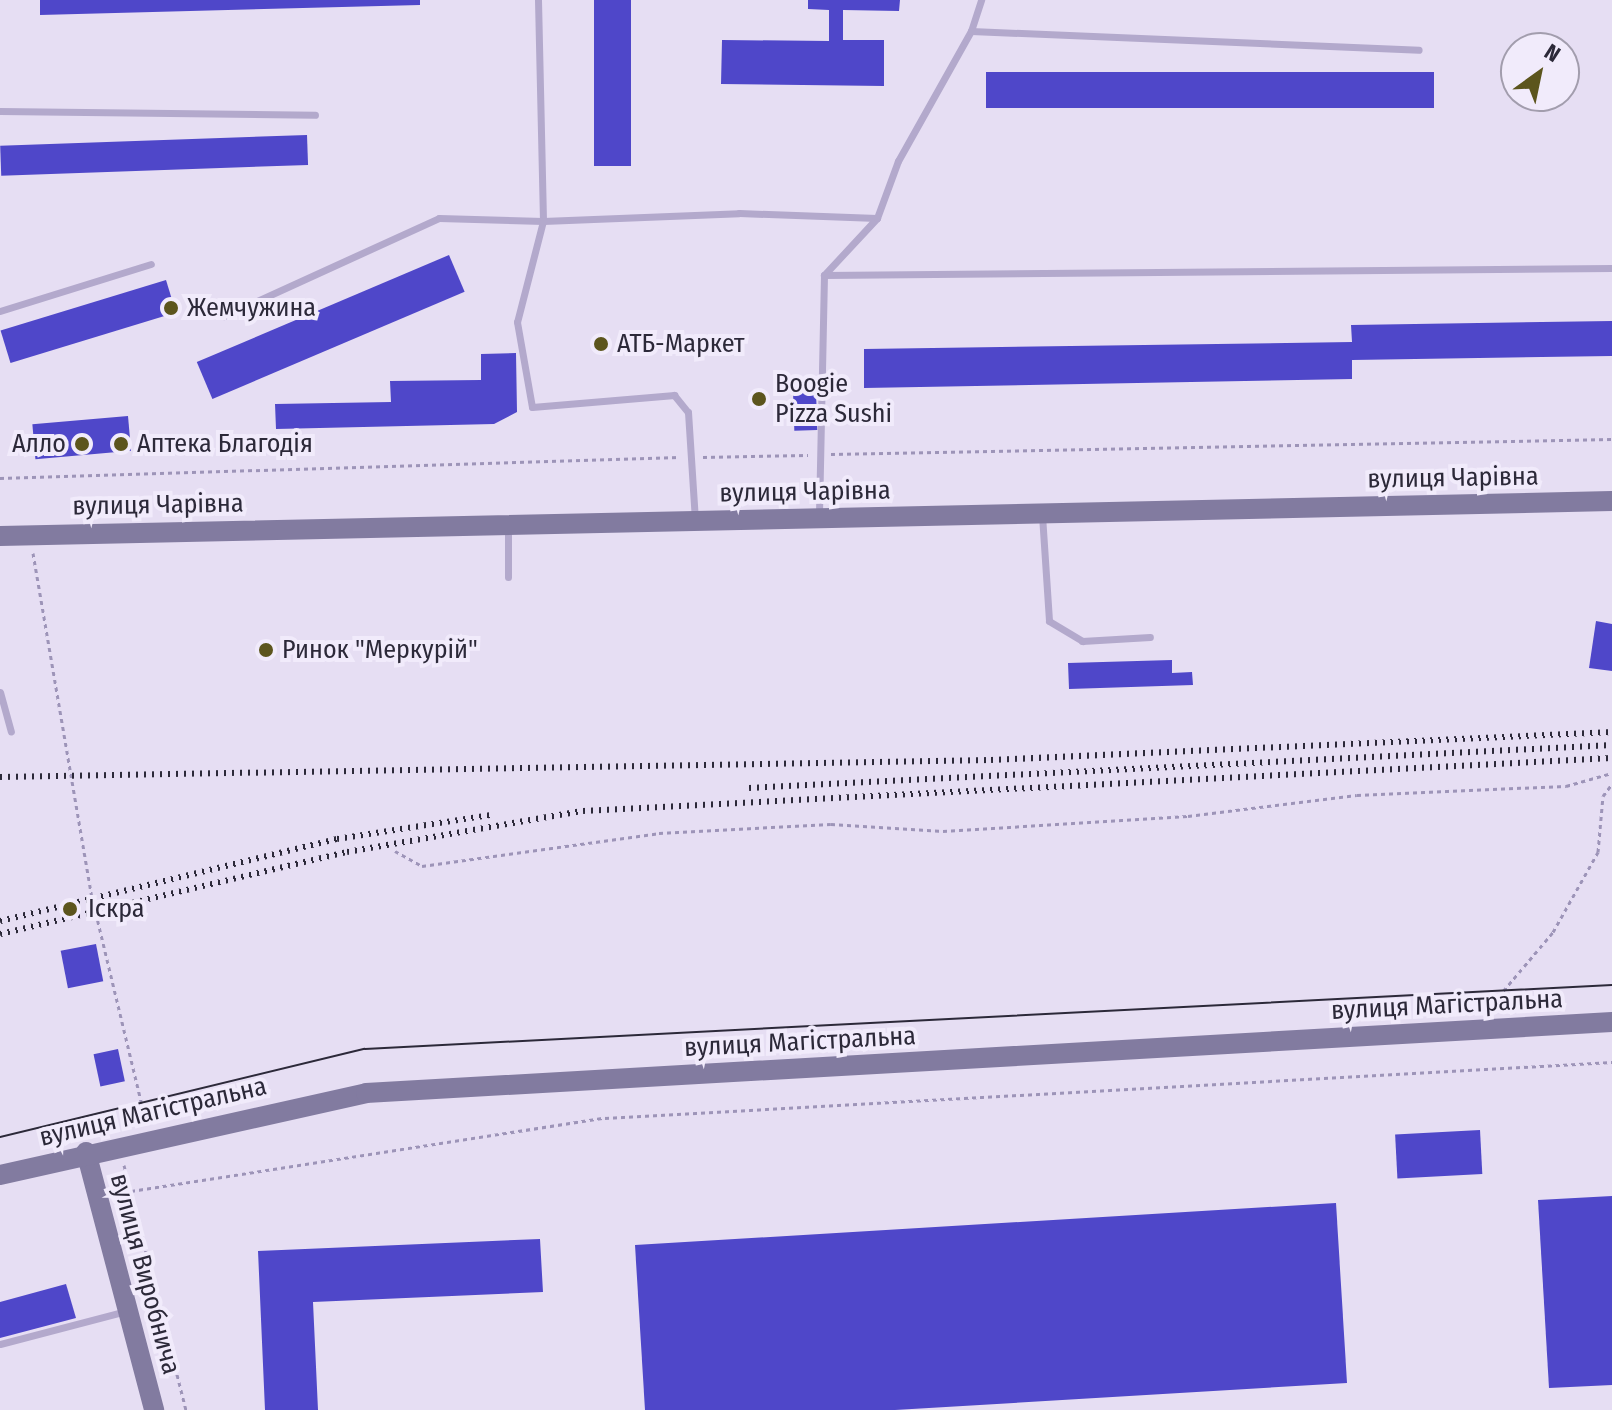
<!DOCTYPE html>
<meta charset="utf-8">
<style>
body{margin:0}
#map{position:relative;width:1612px;height:1410px;overflow:hidden;background:#e6def3;font-family:"Fira Sans Condensed",sans-serif}
div>[style]{position:absolute}
[style*='--x']{left:calc(var(--x)*1px);top:calc(var(--y)*1px);width:calc(var(--w)*1px);rotate:calc(var(--a)*1deg)}
.building>*{inset:0;background:#4f47c9;transform-origin:0 0}
.path>*{height:3px;margin-top:-1.5px;transform-origin:0;background:repeating-linear-gradient(90deg,#9d94b8 0 4px,transparent 0 8px)}
.lane>*{height:7px;margin:-3.5px;padding:0 3.5px;transform-origin:3.5px;border-radius:3.5px;background:#b3a9cc}
.secondary>*{height:20px;margin:-10px;padding:0 10px;transform-origin:10px;border-radius:10px;background:#827ba0}
.tram>*{height:2px;margin:-1px;padding:0 1px;transform-origin:1px;border-radius:1px;background:#2c2939}
.rail>*{height:6px;margin-top:-3px;transform-origin:0;background:repeating-linear-gradient(90deg,#2c2939 0 2px,transparent 0 8px)}
.dots>*{width:22px;height:22px;translate:-50% -50%;box-sizing:border-box;border:4px solid #f1ebfb;border-radius:50%}
span{translate:-50% -50%;white-space:nowrap;text-align:center;line-height:1.15;-webkit-text-stroke:8px #f1ebfb;paint-order:stroke}
.poi-label{font-size:26px;color:#2c2939}
.left{translate:0 -50%;text-align:left}
.right{translate:-100% -50%;text-align:right}
.street-label{font-size:26px;color:#2c2939}
.north{position:absolute;left:1500px;top:32px;width:80px;height:80px;box-sizing:border-box;background:#f1ebfb;border:2px solid #a29dad;border-radius:50%;rotate:33deg;font-size:22px;font-weight:700;line-height:32px;text-align:center;color:#2c2939}
.north::after{content:'';display:block;margin:auto;width:28px;height:36px;background:#5c551d;clip-path:polygon(50% 0,100% 100%,50% 72%,0 100%)}
</style>
<div id="map">
<div class="building">
<div style="clip-path:polygon(40px 0,420px 0,420px 5px,40px 15px)"></div>
<div style="left:594px;top:0;width:37px;height:166px"></div>
<div style="clip-path:polygon(808px 0,900px 0,899px 11px,843px 10px,843px 40px,884px 40px,884px 86px,721px 84px,722px 40px,829px 41px,829px 10px,808px 9px)"></div>
<div style="left:1434px;top:72px;width:36px;height:448px;rotate:90deg"></div>
<div style="left:307px;top:135px;width:30px;height:307px;rotate:88deg"></div>
<div style="left:449px;top:255px;width:40px;height:274px;rotate:67deg"></div>
<div style="left:166px;top:280px;width:34px;height:173px;rotate:73deg"></div>
<div style="clip-path:polygon(1612px 321px,1612px 356px,1352px 360px,1352px 379px,864px 388px,864px 349px,1352px 342px,1351px 325px)"></div>
<div style="clip-path:polygon(516px 353px,517px 412px,494px 424px,276px 429px,275px 404px,391px 402px,390px 381px,481px 380px,481px 354px)"></div>
<div style="left:816px;top:392px;width:38px;height:23px;rotate:88deg"></div>
<div style="left:128px;top:416px;width:35px;height:96px;rotate:85deg"></div>
<div style="clip-path:polygon(1596px 621px,1612px 624px,1612px 671px,1589px 668px)"></div>
<div style="clip-path:polygon(1172px 660px,1172px 673px,1192px 672px,1193px 685px,1069px 689px,1068px 663px)"></div>
<div style="left:96px;top:944px;width:38px;height:36px;rotate:79deg"></div>
<div style="left:118px;top:1049px;width:33px;height:25px;rotate:78deg"></div>
<div style="left:1480px;top:1130px;width:44px;height:85px;rotate:87deg"></div>
<div style="clip-path:polygon(1612px 1196px,1612px 1385px,1549px 1388px,1538px 1200px)"></div>
<div style="clip-path:polygon(1336px 1203px,1347px 1383px,895px 1410px,645px 1410px,635px 1245px)"></div>
<div style="clip-path:polygon(540px 1239px,543px 1292px,313px 1302px,318px 1410px,265px 1410px,258px 1251px)"></div>
<div style="clip-path:polygon(66px 1284px,76px 1318px,0 1338px,0 1302px)"></div>
</div>
<div class="path">
<div style="--x:831;--y:454;--w:781;--a:-1.1"></div>
<div style="--x:703;--y:457;--w:105;--a:-1.1"></div>
<div style="--x:0;--y:478;--w:680;--a:-1.77"></div>
<div style="--x:33;--y:553;--w:349;--a:80.3"></div>
<div style="--x:92;--y:897;--w:231;--a:76.5"></div>
<div style="--x:395;--y:851;--w:31;--a:29"></div>
<div style="--x:422;--y:866;--w:239;--a:-7.9"></div>
<div style="--x:659;--y:833;--w:172;--a:-3"></div>
<div style="--x:831;--y:824;--w:112;--a:3.6"></div>
<div style="--x:943;--y:831;--w:245;--a:-3.5"></div>
<div style="--x:1188;--y:816;--w:170;--a:-7.1"></div>
<div style="--x:1357;--y:795;--w:209;--a:-2.5"></div>
<div style="--x:1566;--y:786;--w:48;--a:-15.8"></div>
<div style="--x:1488;--y:1009;--w:101;--a:-49.8"></div>
<div style="--x:1553;--y:932;--w:92;--a:-60.6"></div>
<div style="--x:1598;--y:852;--w:56;--a:-84.9"></div>
<div style="--x:1603;--y:796;--w:15;--a:-53"></div>
<div style="--x:124;--y:1165;--w:253;--a:75.8"></div>
<div style="--x:131;--y:1191;--w:480;--a:-8.8"></div>
<div style="--x:605;--y:1118;--w:1009;--a:-3.18"></div>
</div>
<div class="lane">
<div style="--x:538;--y:0;--w:221;--a:88.7"></div>
<div style="--x:543;--y:221;--w:196;--a:-2.3"></div>
<div style="--x:739;--y:213;--w:138;--a:2.1"></div>
<div style="--x:877;--y:218;--w:78;--a:132.9"></div>
<div style="--x:824;--y:275;--w:239;--a:91.2"></div>
<div style="--x:971;--y:31;--w:33;--a:-72"></div>
<div style="--x:0;--y:111;--w:315;--a:0.7"></div>
<div style="--x:877;--y:218;--w:61;--a:-69.8"></div>
<div style="--x:898;--y:161;--w:149;--a:-60.7"></div>
<div style="--x:971;--y:31;--w:448;--a:2.4"></div>
<div style="--x:824;--y:275;--w:788;--a:-0.51"></div>
<div style="--x:0;--y:311;--w:158;--a:-17.3"></div>
<div style="--x:224;--y:316;--w:236;--a:-24.5"></div>
<div style="--x:439;--y:218;--w:104;--a:1.7"></div>
<div style="--x:543;--y:221;--w:104;--a:104.4"></div>
<div style="--x:517;--y:322;--w:86;--a:80"></div>
<div style="--x:532;--y:407;--w:143;--a:-4.8"></div>
<div style="--x:674;--y:395;--w:22;--a:51"></div>
<div style="--x:688;--y:412;--w:107;--a:86.3"></div>
<div style="--x:1042;--y:515;--w:106;--a:86.2"></div>
<div style="--x:1049;--y:621;--w:39;--a:31"></div>
<div style="--x:1082;--y:641;--w:68;--a:-3.4"></div>
<div style="--x:508;--y:577;--w:50;--a:-90"></div>
<div style="--x:0;--y:692;--w:41;--a:74.6"></div>
<div style="--x:0;--y:1344;--w:130;--a:-14.7"></div>
</div>
<div class="secondary">
<div style="--x:0;--y:536;--w:1612;--a:-1.24"></div>
<div style="--x:86;--y:1152;--w:267;--a:75.2"></div>
<div style="--x:0;--y:1175;--w:375;--a:-12.6"></div>
<div style="--x:366;--y:1093;--w:1248;--a:-3.26"></div>
</div>
<div class="tram">
<div style="--x:0;--y:1137;--w:375;--a:-13.6"></div>
<div style="--x:365;--y:1049;--w:1249;--a:-2.94"></div>
</div>
<div class="rail">
<div style="--x:0;--y:777;--w:991;--a:-0.98"></div>
<div style="--x:991;--y:760;--w:622;--a:-2.58"></div>
<div style="--x:749;--y:788;--w:864;--a:-2.85"></div>
<div style="--x:0;--y:921;--w:347;--a:-13.7"></div>
<div style="--x:337;--y:839;--w:156;--a:-8.9"></div>
<div style="--x:0;--y:934;--w:357;--a:-13.3"></div>
<div style="--x:347;--y:852;--w:240;--a:-9.9"></div>
<div style="--x:583;--y:811;--w:1030;--a:-2.95"></div>
</div>
<div class="dots">
<div style="left:171px;top:308px;background:#5c551d"></div>
<div style="left:601px;top:344px;background:#5c551d"></div>
<div style="left:759px;top:399px;background:#5c551d"></div>
<div style="left:82px;top:444px;background:#5c551d"></div>
<div style="left:121px;top:444px;background:#5c551d"></div>
<div style="left:266px;top:650px;background:#5c551d"></div>
<div style="left:70px;top:909px;background:#5c551d"></div>
</div>
<div class="poi-label">
<span class="left" style="left:187px;top:308px">Жемчужина</span>
<span class="left" style="left:617px;top:344px">АТБ-Маркет</span>
<span class="left" style="left:775px;top:399px">Boogie<br>Pizza Sushi</span>
<span class="right" style="left:66px;top:444px">Алло</span>
<span class="left" style="left:137px;top:444px">Аптека Благодія</span>
<span class="left" style="left:282px;top:650px">Ринок "Меркурій"</span>
<span class="left" style="left:88px;top:909px">Іскра</span>
</div>
<div class="street-label">
<span style="left:1453px;top:478px;rotate:-1deg">вулиця Чарівна</span>
<span style="left:805px;top:492px;rotate:-1deg">вулиця Чарівна</span>
<span style="left:158px;top:505px;rotate:-1deg">вулиця Чарівна</span>
<span style="left:1447px;top:1005px;rotate:-3deg">вулиця Магістральна</span>
<span style="left:800px;top:1042px;rotate:-3deg">вулиця Магістральна</span>
<span style="left:153px;top:1112px;rotate:-13deg">вулиця Магістральна</span>
<span style="left:145px;top:1274px;rotate:75deg">вулиця Виробнича</span>
</div>
<div class="north">N</div>
</div>
